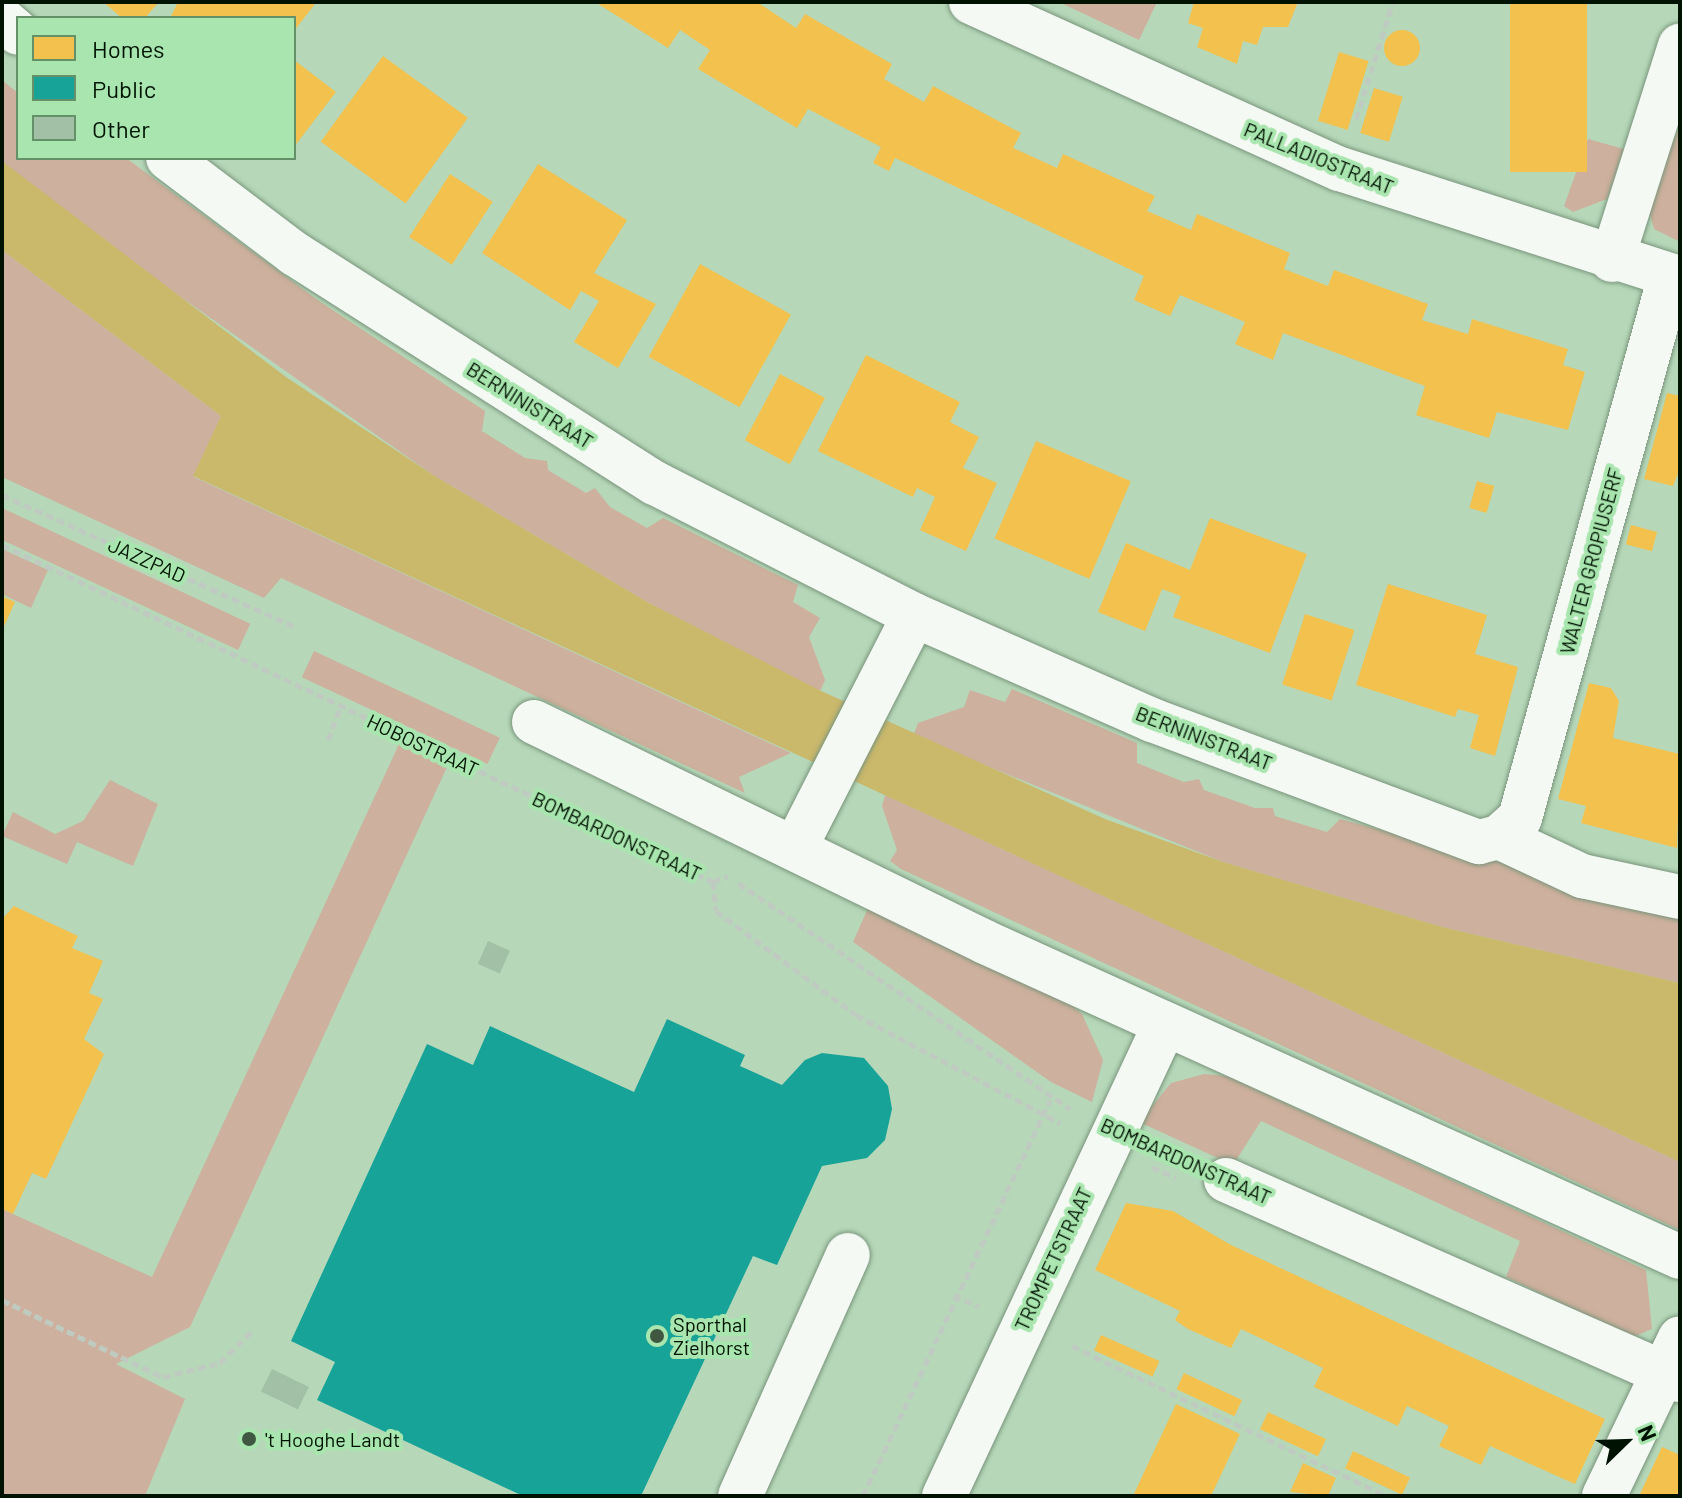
<!DOCTYPE html>
<style>
body{margin:0}
#map{position:relative;width:1682px;height:1498px;overflow:hidden;background:#b6d8b9;font-family:Barlow,sans-serif}
div>[style]{position:absolute}
[style*='--x']{left:calc(var(--x)*1px);top:calc(var(--y)*1px);width:calc(var(--w)*1px);rotate:calc(var(--a)*1deg)}
.green>*{inset:0;background:#cdb09d;transform-origin:0 0}
.water>*{inset:0;background:#cab86b}
.homes>*{inset:0;background:#f2c14e;transform-origin:0 0}
.round{border-radius:50%}
.public>*{inset:0;background:#17a398}
.building>*{inset:0;background:#a2c0a5;transform-origin:0 0}
.path>*{height:5px;margin-top:-2.5px;transform-origin:0;background:repeating-linear-gradient(90deg,#bfcac1 0 8px,transparent 0 12px)}
.roads{filter:drop-shadow(0 0 2px #7a947c) drop-shadow(0 0 2px #7a947c)}
.minor>*{height:44px;margin:-22px;padding:0 22px;transform-origin:22px;border-radius:22px;background:#f4f9f4}
.dots>*{width:22px;height:22px;translate:-50% -50%;box-sizing:border-box;border:4px solid #a9e5ae;border-radius:50%}
span{translate:-50% -50%;white-space:nowrap;text-align:center;line-height:1.15;-webkit-text-stroke:8px #a9e5ae;paint-order:stroke}
.street-label{font-size:20px;color:#001202}
.poi-label{font-size:20px;color:#001202}
.left{translate:0 -50%;text-align:left}
.frame{position:absolute;inset:0;border:4px solid #001202;pointer-events:none}
.legend{position:absolute;left:16px;top:16px;width:280px;height:144px;box-sizing:border-box;background:#a9e5ae;border:2px solid #659169;margin:0;padding:10px 14px;list-style:none;font-size:24px;color:#001202}
.legend li{display:flex;align-items:center;gap:16px;height:40px}
.legend b{width:40px;border:2px solid #659169}
.north{position:absolute;left:1586px;top:1402px;width:80px;height:80px;-webkit-text-stroke:6px #a9e5ae;paint-order:stroke;rotate:67deg;font-size:22px;font-weight:700;line-height:32px;text-align:center;color:#001202}
.north::after{content:'';display:block;margin:auto;width:28px;height:36px;background:#001202;clip-path:polygon(50% 0,100% 100%,50% 72%,0 100%)}
</style>
<div id="map">
<div class="green">
<div style="clip-path:polygon(1059px 2px,1157px 2px,1139px 40px)"></div>
<div style="clip-path:polygon(2px 80px,18px 93px,18px 158px,126px 158px,319px 301px,485px 411px,482px 431px,525px 458px,547px 461px,548px 470px,586px 493px,595px 488px,610px 507px,647px 528px,663px 518px,798px 585px,793px 602px,820px 618px,809px 637px,825px 680px,820px 691px,649px 603px,433px 475px,90px 233px,2px 161px)"></div>
<div style="clip-path:polygon(1680px 124px,1680px 242px,1654px 229px,1648px 207px)"></div>
<div style="clip-path:polygon(1588px 139px,1624px 149px,1607px 199px,1573px 212px,1564px 206px)"></div>
<div style="clip-path:polygon(2px 250px,221px 416px,194px 477px,791px 753px,739px 777px,745px 793px,281px 578px,264px 598px,2px 477px)"></div>
<div style="left:2px;top:508px;width:274px;height:29px;rotate:25deg"></div>
<div style="clip-path:polygon(2px 549px,48px 570px,31px 608px,2px 594px)"></div>
<div style="left:314px;top:651px;width:205px;height:29px;rotate:25deg"></div>
<div style="clip-path:polygon(1012px 689px,1137px 743px,1137px 763px,1184px 782px,1199px 779px,1204px 790px,1255px 808px,1273px 808px,1275px 816px,1327px 832px,1340px 819px,1680px 911px,1680px 983px,1442px 927px,1223px 862px,913px 736px,918px 723px,964px 707px,970px 690px,1005px 702px)"></div>
<div style="clip-path:polygon(400px 742px,447px 767px,190px 1327px,116px 1364px,185px 1399px,145px 1496px,2px 1496px,2px 1209px,152px 1277px)"></div>
<div style="clip-path:polygon(110px 780px,158px 804px,133px 866px,77px 842px,67px 864px,2px 836px,13px 812px,55px 834px,83px 821px)"></div>
<div style="clip-path:polygon(885px 795px,1680px 1162px,1680px 1230px,901px 869px,890px 861px,897px 850px,882px 806px)"></div>
<div style="clip-path:polygon(868px 908px,1064px 999px,1082px 1014px,1103px 1060px,1092px 1102px,1051px 1082px,853px 942px)"></div>
<div style="clip-path:polygon(1204px 1074px,1227px 1076px,1646px 1270px,1652px 1329px,1633px 1337px,1506px 1277px,1520px 1241px,1261px 1121px,1233px 1165px,1139px 1122px,1171px 1083px)"></div>
</div>
<div class="water">
<div style="clip-path:polygon(2px 161px,286px 377px,433px 475px,649px 603px,821px 691px,1105px 819px,1223px 862px,1442px 927px,1680px 983px,1680px 1162px,193px 476px,221px 416px,2px 250px)"></div>
</div>
<div class="homes">
<div style="clip-path:polygon(103px 2px,159px 2px,145px 18px,122px 18px)"></div>
<div style="clip-path:polygon(178px 2px,313px 2px,315px 4px,294px 31px,294px 18px,170px 18px)"></div>
<div style="clip-path:polygon(595px 2px,757px 2px,796px 28px,805px 14px,892px 64px,884px 79px,924px 102px,933px 86px,1021px 133px,1013px 148px,1057px 168px,1063px 154px,1155px 196px,1147px 211px,1191px 230px,1197px 214px,1290px 253px,1284px 269px,1328px 286px,1334px 270px,1428px 304px,1422px 320px,1468px 334px,1472px 319px,1568px 349px,1563px 365px,1585px 372px,1568px 430px,1497px 412px,1489px 438px,1416px 415px,1425px 386px,1283px 333px,1273px 360px,1235px 344px,1245px 322px,1180px 295px,1170px 316px,1134px 300px,1144px 276px,895px 158px,889px 171px,873px 163px,881px 147px,808px 109px,797px 128px,698px 69px,710px 50px,680px 30px,668px 48px)"></div>
<div style="clip-path:polygon(1194px 2px,1298px 2px,1288px 27px,1263px 27px,1257px 45px,1243px 41px,1237px 64px,1197px 47px,1203px 28px,1188px 23px)"></div>
<div style="left:1510px;top:2px;width:77px;height:170px"></div>
<div class="round" style="left:1384px;top:30px;width:36px;height:36px"></div>
<div style="left:1339px;top:52px;width:31px;height:72px;rotate:17deg"></div>
<div style="left:383px;top:56px;width:105px;height:106px;rotate:36deg"></div>
<div style="clip-path:polygon(294px 60px,336px 92px,294px 147px)"></div>
<div style="left:1374px;top:88px;width:30px;height:47px;rotate:17deg"></div>
<div style="clip-path:polygon(538px 164px,627px 220px,594px 273px,656px 304px,618px 368px,574px 342px,599px 301px,581px 291px,570px 310px,482px 253px)"></div>
<div style="left:450px;top:174px;width:51px;height:75px;rotate:33deg"></div>
<div style="left:700px;top:264px;width:104px;height:106px;rotate:29deg"></div>
<div style="clip-path:polygon(866px 355px,960px 402px,950px 422px,979px 437px,963px 468px,997px 483px,966px 551px,920px 530px,935px 497px,917px 488px,913px 497px,818px 451px)"></div>
<div style="left:780px;top:374px;width:51px;height:75px;rotate:28deg"></div>
<div style="clip-path:polygon(1667px 393px,1680px 396px,1680px 469px,1673px 486px,1644px 479px)"></div>
<div style="left:1036px;top:441px;width:103px;height:106px;rotate:23deg"></div>
<div style="left:1477px;top:481px;width:18px;height:28px;rotate:16deg"></div>
<div style="clip-path:polygon(1210px 518px,1307px 554px,1270px 653px,1173px 617px,1181px 596px,1162px 589px,1145px 631px,1098px 612px,1126px 543px,1190px 570px)"></div>
<div style="left:1631px;top:525px;width:27px;height:20px;rotate:15deg"></div>
<div style="clip-path:polygon(1388px 584px,1487px 615px,1475px 654px,1518px 667px,1495px 756px,1470px 748px,1479px 715px,1458px 709px,1455px 717px,1356px 685px)"></div>
<div style="clip-path:polygon(2px 596px,15px 602px,2px 631px)"></div>
<div style="left:1305px;top:614px;width:52px;height:74px;rotate:18deg"></div>
<div style="clip-path:polygon(1589px 683px,1611px 688px,1619px 701px,1613px 738px,1680px 754px,1677px 848px,1581px 823px,1586px 806px,1558px 799px)"></div>
<div style="clip-path:polygon(14px 906px,78px 936px,72px 948px,103px 961px,89px 993px,103px 999px,84px 1039px,104px 1054px,46px 1179px,32px 1173px,13px 1214px,2px 1209px,2px 919px)"></div>
<div style="clip-path:polygon(1126px 1203px,1173px 1211px,1231px 1245px,1605px 1419px,1575px 1484px,1490px 1446px,1481px 1465px,1439px 1446px,1449px 1426px,1407px 1406px,1398px 1426px,1314px 1387px,1323px 1368px,1241px 1329px,1231px 1348px,1188px 1329px,1175px 1320px,1180px 1311px,1095px 1270px)"></div>
<div style="left:1101px;top:1335px;width:64px;height:17px;rotate:24deg"></div>
<div style="left:1184px;top:1373px;width:64px;height:18px;rotate:25deg"></div>
<div style="clip-path:polygon(1176px 1404px,1240px 1434px,1220px 1477px,1211px 1496px,1133px 1496px)"></div>
<div style="left:1268px;top:1412px;width:64px;height:19px;rotate:25deg"></div>
<div style="clip-path:polygon(1662px 1447px,1680px 1455px,1680px 1496px,1639px 1496px)"></div>
<div style="left:1353px;top:1451px;width:63px;height:19px;rotate:25deg"></div>
<div style="clip-path:polygon(1303px 1463px,1336px 1478px,1328px 1496px,1290px 1492px)"></div>
</div>
<div class="public">
<div style="clip-path:polygon(667px 1019px,745px 1055px,740px 1066px,782px 1085px,805px 1060px,822px 1053px,864px 1058px,888px 1086px,892px 1109px,885px 1140px,867px 1158px,822px 1166px,777px 1265px,753px 1256px,641px 1496px,523px 1496px,317px 1400px,335px 1362px,291px 1341px,427px 1044px,473px 1065px,490px 1026px,634px 1092px)"></div>
</div>
<div class="building">
<div style="left:488px;top:941px;width:24px;height:25px;rotate:24deg"></div>
<div style="left:272px;top:1369px;width:41px;height:25px;rotate:26deg"></div>
</div>
<div class="path">
<div style="--x:1356;--y:119;--w:123;--a:-72.5"></div>
<div style="--x:2;--y:495;--w:319;--a:24.2"></div>
<div style="--x:2;--y:545;--w:787;--a:25.36"></div>
<div style="--x:713;--y:882;--w:16;--a:-22"></div>
<div style="--x:328;--y:740;--w:36;--a:-69"></div>
<div style="--x:713;--y:882;--w:29;--a:84"></div>
<div style="--x:716;--y:911;--w:174;--a:36.6"></div>
<div style="--x:856;--y:1015;--w:231;--a:27.9"></div>
<div style="--x:738;--y:883;--w:402;--a:34.2"></div>
<div style="--x:1152;--y:1167;--w:26;--a:25"></div>
<div style="--x:953;--y:1296;--w:28;--a:21"></div>
<div style="--x:2;--y:1300;--w:178;--a:25.6"></div>
<div style="--x:163;--y:1377;--w:59;--a:-13.8"></div>
<div style="--x:220;--y:1363;--w:48;--a:-45"></div>
<div style="--x:1072;--y:1346;--w:349;--a:25.5"></div>
<div style="--x:863;--y:1496;--w:438;--a:-64.7"></div>
</div>
<div class="roads">
<div class="minor">
<div style="--x:971;--y:2;--w:405;--a:24.4"></div>
<div style="--x:1340;--y:169;--w:357;--a:17.8"></div>
<div style="--x:2;--y:19;--w:21;--a:41"></div>
<div style="--x:168;--y:158;--w:159;--a:37.1"></div>
<div style="--x:295;--y:254;--w:427;--a:32.5"></div>
<div style="--x:655;--y:483;--w:291;--a:27"></div>
<div style="--x:914;--y:615;--w:260;--a:23.8"></div>
<div style="--x:1152;--y:720;--w:349;--a:20.5"></div>
<div style="--x:1479;--y:842;--w:21;--a:-14"></div>
<div style="--x:1499;--y:837;--w:28;--a:-42"></div>
<div style="--x:1520;--y:818;--w:562;--a:-74.53"></div>
<div style="--x:1612;--y:260;--w:225;--a:-72.4"></div>
<div style="--x:534;--y:722;--w:502;--a:26"></div>
<div style="--x:985;--y:942;--w:763;--a:24.38"></div>
<div style="--x:1499;--y:837;--w:92;--a:25.2"></div>
<div style="--x:1582;--y:876;--w:100;--a:12.1"></div>
<div style="--x:796;--y:846;--w:259;--a:-62.9"></div>
<div style="--x:1226;--y:1180;--w:496;--a:23.8"></div>
<div style="--x:740;--y:1496;--w:264;--a:-65.9"></div>
<div style="--x:944;--y:1496;--w:521;--a:-64.91"></div>
<div style="--x:1604;--y:1496;--w:175;--a:-64.3"></div>
</div>
</div>
<div class="dots">
<div style="left:657px;top:1336px;background:#405742"></div>
<div style="left:249px;top:1439px;background:#405742"></div>
</div>
<div class="street-label">
<span style="left:1319px;top:158px;rotate:22deg">PALLADIOSTRAAT</span>
<span style="left:530px;top:405px;rotate:32deg">BERNINISTRAAT</span>
<span style="left:147px;top:560px;rotate:24deg">JAZZPAD</span>
<span style="left:1591px;top:561px;rotate:-75deg">WALTER GROPIUSERF</span>
<span style="left:1204px;top:738px;rotate:21deg">BERNINISTRAAT</span>
<span style="left:423px;top:745px;rotate:25deg">HOBOSTRAAT</span>
<span style="left:617px;top:836px;rotate:25deg">BOMBARDONSTRAAT</span>
<span style="left:1186px;top:1161px;rotate:24deg">BOMBARDONSTRAAT</span>
<span style="left:1053px;top:1259px;rotate:-65deg">TROMPETSTRAAT</span>
</div>
<div class="poi-label">
<span class="left" style="left:673px;top:1336px">Sporthal<br>Zielhorst</span>
<span class="left" style="left:265px;top:1439px">'t Hooghe Landt</span>
</div>
<div class="frame"></div>
<ul class="legend">
<li><b style="height:22px;background:#f2c14e"></b>Homes</li>
<li><b style="height:22px;background:#17a398"></b>Public</li>
<li><b style="height:22px;background:#a2c0a5"></b>Other</li>
</ul>
<div class="north">N</div>
</div>
